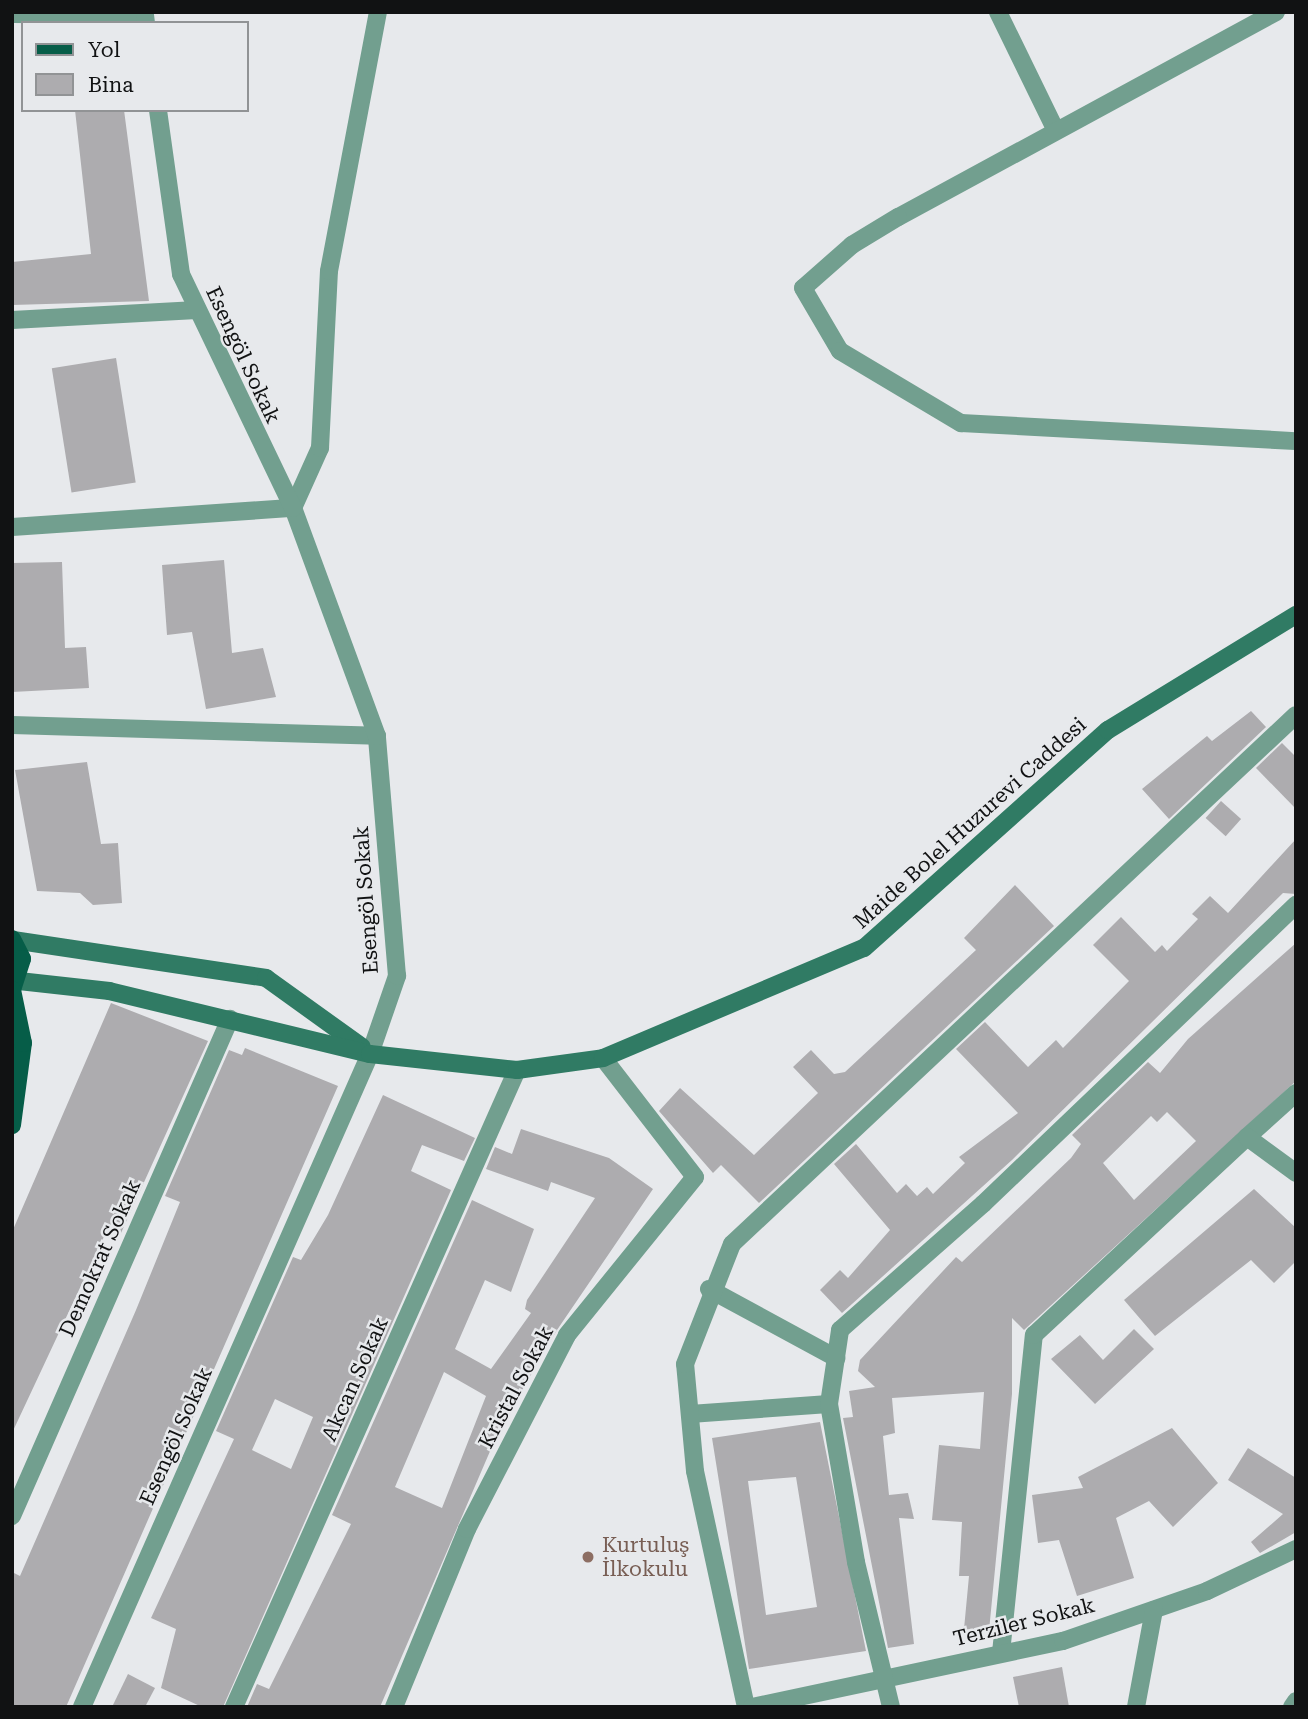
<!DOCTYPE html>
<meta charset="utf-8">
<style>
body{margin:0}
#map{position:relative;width:1308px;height:1719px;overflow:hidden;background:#e7e9ec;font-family:"Roboto Serif",serif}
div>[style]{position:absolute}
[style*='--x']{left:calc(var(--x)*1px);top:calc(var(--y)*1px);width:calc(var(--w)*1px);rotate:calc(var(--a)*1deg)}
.building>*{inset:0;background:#adacaf;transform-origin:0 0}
.minor>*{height:18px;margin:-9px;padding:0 9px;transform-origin:9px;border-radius:9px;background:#729f8f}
.secondary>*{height:18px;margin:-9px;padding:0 9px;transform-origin:9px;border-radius:9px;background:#307b64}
.primary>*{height:18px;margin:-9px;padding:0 9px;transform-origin:9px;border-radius:9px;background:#065d48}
.dots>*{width:19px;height:19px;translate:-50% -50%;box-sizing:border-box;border:4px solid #e7e9ec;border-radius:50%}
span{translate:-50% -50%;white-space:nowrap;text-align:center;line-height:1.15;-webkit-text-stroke:5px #e7e9ec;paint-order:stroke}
.street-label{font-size:21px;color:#111213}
.education-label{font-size:21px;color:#785e54}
.left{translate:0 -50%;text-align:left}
.frame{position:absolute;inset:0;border:14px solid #111213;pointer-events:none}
.legend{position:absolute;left:21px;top:21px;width:228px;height:91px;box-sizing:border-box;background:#e7e9ec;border:2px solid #919395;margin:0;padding:9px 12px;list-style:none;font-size:21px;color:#111213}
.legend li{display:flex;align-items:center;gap:14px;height:35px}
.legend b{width:35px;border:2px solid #919395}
</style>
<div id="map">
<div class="building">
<div style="clip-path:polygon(75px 110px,124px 110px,149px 301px,12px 305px,12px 262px,91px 254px)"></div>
<div style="left:116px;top:358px;width:126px;height:65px;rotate:81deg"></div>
<div style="clip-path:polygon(224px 560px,232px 653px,263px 648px,276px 697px,206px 709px,192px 632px,167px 635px,162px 565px)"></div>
<div style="clip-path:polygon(62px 562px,65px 648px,86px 647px,89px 688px,12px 692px,12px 563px)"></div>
<div style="clip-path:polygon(1251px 711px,1266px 727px,1169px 819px,1142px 789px,1207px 736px,1212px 741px)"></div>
<div style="clip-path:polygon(1282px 743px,1296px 757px,1296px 809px,1256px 768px)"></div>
<div style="clip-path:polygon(87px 762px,101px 844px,118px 843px,122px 903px,93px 905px,80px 893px,37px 891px,15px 770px)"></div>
<div style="left:1221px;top:801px;width:27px;height:23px;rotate:42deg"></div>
<div style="clip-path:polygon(1296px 839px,1296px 894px,1283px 893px,1012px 1160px,842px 1313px,820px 1290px,840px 1270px,848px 1278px,890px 1230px,834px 1164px,856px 1144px,897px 1193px,906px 1184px,917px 1196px,927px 1187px,933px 1194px,965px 1163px,959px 1157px,1018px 1113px,956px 1049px,985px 1022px,1028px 1067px,1056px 1040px,1063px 1048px,1129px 981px,1093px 945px,1121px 917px,1155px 952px,1162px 945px,1167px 951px,1198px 919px,1192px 914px,1210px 896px,1228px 913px)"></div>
<div style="clip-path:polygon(1015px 885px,1054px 926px,759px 1203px,721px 1165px,713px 1173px,659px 1111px,680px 1088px,754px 1155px,818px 1093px,793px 1067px,811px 1050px,834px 1074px,845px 1072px,976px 950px,964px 938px)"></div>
<div style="clip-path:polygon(evenodd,1296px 943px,1296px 1081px,1024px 1330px,1012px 1318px,1012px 1394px,989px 1631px,964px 1629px,969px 1576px,959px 1576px,962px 1522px,932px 1520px,939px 1445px,980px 1449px,984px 1392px,892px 1398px,895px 1433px,883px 1436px,889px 1495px,908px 1493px,914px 1519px,899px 1518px,914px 1644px,888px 1648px,843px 1418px,853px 1417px,849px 1391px,875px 1387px,858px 1371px,860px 1360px,956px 1257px,962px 1262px,1071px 1158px,1081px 1144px,1072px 1135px,1148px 1062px,1160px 1073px,1188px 1039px,1296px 943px,1167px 1112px,1196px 1141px,1134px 1200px,1103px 1163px,1151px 1116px,1157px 1122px,1167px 1112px)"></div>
<div style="clip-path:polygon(111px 1003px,208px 1041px,121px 1233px,108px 1228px,12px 1433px,12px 1232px)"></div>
<div style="clip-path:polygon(245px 1048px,338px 1086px,66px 1707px,12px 1707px,12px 1572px,20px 1576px,136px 1310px,180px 1202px,165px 1196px,229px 1050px,242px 1055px)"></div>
<div style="clip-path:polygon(evenodd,383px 1095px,475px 1138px,464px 1161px,422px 1145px,411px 1171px,451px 1190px,223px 1707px,202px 1707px,161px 1688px,176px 1629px,151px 1618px,234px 1439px,216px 1431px,293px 1257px,301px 1260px,328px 1215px,383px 1095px,275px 1399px,313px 1417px,291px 1469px,252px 1450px,275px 1399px)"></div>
<div style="clip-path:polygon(evenodd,521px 1129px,609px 1158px,653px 1189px,557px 1330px,500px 1428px,380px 1707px,247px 1707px,257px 1684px,269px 1689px,351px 1524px,332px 1515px,472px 1200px,534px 1229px,511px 1292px,485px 1280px,455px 1349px,491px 1369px,531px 1313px,525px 1309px,527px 1300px,595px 1198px,551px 1182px,548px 1191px,486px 1169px,495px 1147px,512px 1154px,521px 1129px,444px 1372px,486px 1396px,442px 1508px,395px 1487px,444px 1372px)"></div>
<div style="clip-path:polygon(1254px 1189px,1296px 1228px,1296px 1261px,1274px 1283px,1251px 1260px,1155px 1336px,1124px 1300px)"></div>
<div style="clip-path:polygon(1134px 1329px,1154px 1349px,1095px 1404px,1051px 1359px,1080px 1335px,1103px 1360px)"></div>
<div style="clip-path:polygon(evenodd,820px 1422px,866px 1651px,749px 1669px,712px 1438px,820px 1422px,796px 1477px,817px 1607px,766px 1615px,748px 1481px,796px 1477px)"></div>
<div style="clip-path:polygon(1172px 1428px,1218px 1483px,1173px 1527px,1149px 1501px,1116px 1518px,1134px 1578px,1077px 1596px,1059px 1540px,1038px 1543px,1032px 1495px,1083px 1488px,1078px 1477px)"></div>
<div style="clip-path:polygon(1248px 1448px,1296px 1478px,1296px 1532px,1260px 1553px,1251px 1542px,1283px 1514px,1228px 1480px)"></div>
<div style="clip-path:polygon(1062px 1667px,1069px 1707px,1019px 1707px,1013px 1677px)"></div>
<div style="clip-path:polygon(128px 1674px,155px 1688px,145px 1707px,112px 1707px)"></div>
</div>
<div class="minor">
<div style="--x:998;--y:12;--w:132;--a:64"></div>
<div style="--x:1276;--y:12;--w:430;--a:151.5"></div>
<div style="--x:898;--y:217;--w:54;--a:148.7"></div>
<div style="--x:852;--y:245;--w:65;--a:138.7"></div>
<div style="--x:803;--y:288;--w:73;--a:59.6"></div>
<div style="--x:840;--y:351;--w:141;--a:30.8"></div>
<div style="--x:961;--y:423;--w:335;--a:3.1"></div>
<div style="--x:12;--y:14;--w:133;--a:0.4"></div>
<div style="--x:145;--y:15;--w:8;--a:83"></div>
<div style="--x:12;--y:320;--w:185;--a:-3.1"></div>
<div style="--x:12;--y:527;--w:282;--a:-3.9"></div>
<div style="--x:293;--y:508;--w:66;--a:-65.8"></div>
<div style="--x:320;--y:448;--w:177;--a:-87.1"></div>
<div style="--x:329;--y:271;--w:264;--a:-79.3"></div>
<div style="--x:12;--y:725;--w:365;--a:1.7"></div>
<div style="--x:1247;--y:1137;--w:66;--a:-41.9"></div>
<div style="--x:709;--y:1289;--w:145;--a:28.5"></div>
<div style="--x:690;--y:1414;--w:139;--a:-4.1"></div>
<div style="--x:12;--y:1516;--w:543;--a:-66.32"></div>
<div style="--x:1001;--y:1653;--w:320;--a:-84.1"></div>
<div style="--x:1034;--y:1335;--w:291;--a:-42.9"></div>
<div style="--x:1247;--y:1137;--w:61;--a:36.3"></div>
<div style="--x:82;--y:1707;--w:714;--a:-66.2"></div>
<div style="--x:370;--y:1054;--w:83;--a:-70.9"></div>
<div style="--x:397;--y:976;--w:241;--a:-94.8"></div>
<div style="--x:377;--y:736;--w:243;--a:-110.2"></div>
<div style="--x:293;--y:508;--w:259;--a:-115.6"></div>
<div style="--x:181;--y:274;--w:166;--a:-98"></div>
<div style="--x:234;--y:1707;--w:697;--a:-66.05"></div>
<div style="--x:394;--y:1707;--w:192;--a:-67.7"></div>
<div style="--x:467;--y:1529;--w:218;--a:-62.7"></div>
<div style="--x:567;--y:1335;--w:203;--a:-51"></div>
<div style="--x:695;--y:1177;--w:150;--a:-127.7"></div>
<div style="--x:746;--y:1707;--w:241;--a:-102.2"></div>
<div style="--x:695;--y:1471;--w:107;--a:-95.3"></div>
<div style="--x:685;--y:1364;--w:129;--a:-68.6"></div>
<div style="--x:732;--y:1244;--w:773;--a:-43.17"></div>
<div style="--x:752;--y:1707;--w:318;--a:-12"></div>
<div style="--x:1063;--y:1641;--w:152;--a:-19.1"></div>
<div style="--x:1207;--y:1591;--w:98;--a:-25.3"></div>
<div style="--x:891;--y:1707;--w:149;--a:-103.6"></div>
<div style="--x:856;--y:1562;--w:160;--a:-99.7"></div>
<div style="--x:829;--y:1404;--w:75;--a:-81.5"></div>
<div style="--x:840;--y:1330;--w:191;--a:-41.4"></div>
<div style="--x:983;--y:1204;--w:433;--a:-43.7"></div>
<div style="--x:1136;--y:1707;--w:99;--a:-79.5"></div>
<div style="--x:1292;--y:1707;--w:7;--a:-56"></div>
</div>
<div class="secondary">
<div style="--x:13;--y:940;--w:256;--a:8.5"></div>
<div style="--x:266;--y:978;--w:118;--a:35.7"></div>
<div style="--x:19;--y:981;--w:91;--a:6.3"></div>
<div style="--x:109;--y:991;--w:268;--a:13.6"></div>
<div style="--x:370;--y:1054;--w:148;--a:6.2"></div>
<div style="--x:517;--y:1070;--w:87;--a:-7.9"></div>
<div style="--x:603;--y:1058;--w:283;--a:-22.9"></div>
<div style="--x:864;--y:948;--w:327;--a:-41.8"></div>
<div style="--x:1108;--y:730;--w:220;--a:-31.5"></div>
</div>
<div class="primary">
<div style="--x:12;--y:939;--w:22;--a:63"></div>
<div style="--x:22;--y:959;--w:33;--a:108"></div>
<div style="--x:12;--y:1125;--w:83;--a:-82.4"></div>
<div style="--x:23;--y:1043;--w:54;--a:-101.7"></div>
</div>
<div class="dots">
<div style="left:588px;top:1557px;background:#8d6e63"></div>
</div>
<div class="street-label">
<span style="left:243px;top:355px;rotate:65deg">Esengöl Sokak</span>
<span style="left:970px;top:823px;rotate:-42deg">Maide Bolel Huzurevi Caddesi</span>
<span style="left:366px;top:900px;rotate:-94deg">Esengöl Sokak</span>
<span style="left:100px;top:1258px;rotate:-66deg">Demokrat Sokak</span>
<span style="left:355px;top:1379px;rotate:-66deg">Akcan Sokak</span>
<span style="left:516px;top:1387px;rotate:-62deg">Kristal Sokak</span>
<span style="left:176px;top:1436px;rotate:-66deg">Esengöl Sokak</span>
<span style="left:1024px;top:1622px;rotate:-14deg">Terziler Sokak</span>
</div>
<div class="education-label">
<span class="left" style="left:602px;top:1557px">Kurtuluş<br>İlkokulu</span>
</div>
<div class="frame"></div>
<ul class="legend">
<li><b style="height:9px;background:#065d48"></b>Yol</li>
<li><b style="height:19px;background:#adacaf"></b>Bina</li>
</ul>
</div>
